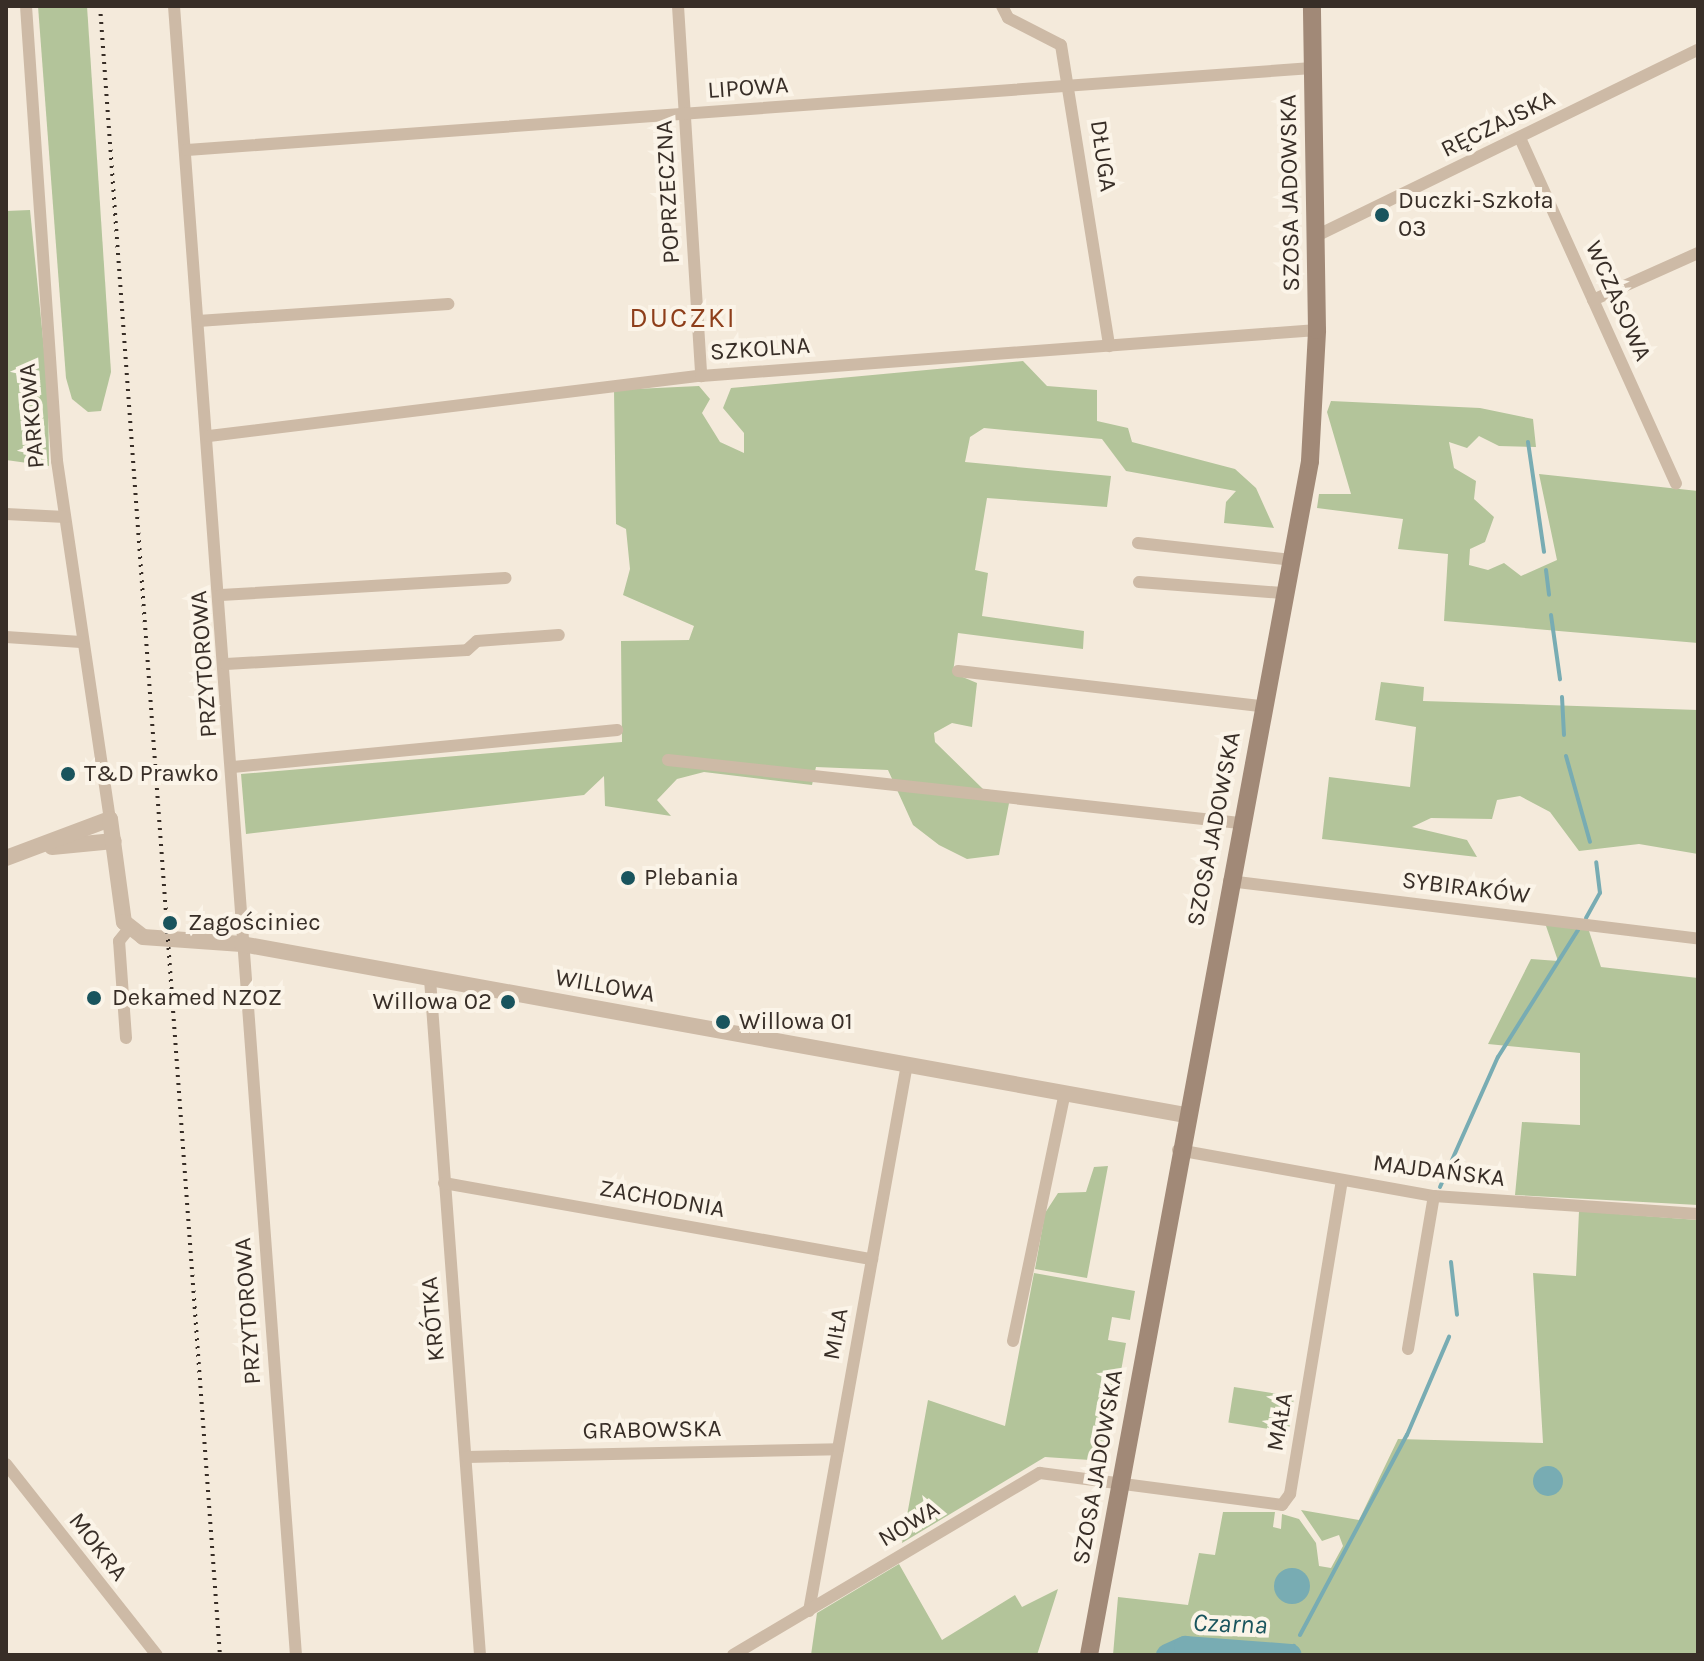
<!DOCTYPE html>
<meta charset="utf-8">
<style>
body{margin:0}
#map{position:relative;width:1704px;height:1661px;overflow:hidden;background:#f4eadb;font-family:Karla,sans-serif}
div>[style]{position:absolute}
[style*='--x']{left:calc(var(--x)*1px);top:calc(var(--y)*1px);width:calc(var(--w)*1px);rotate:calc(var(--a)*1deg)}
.green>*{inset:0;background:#b3c49a;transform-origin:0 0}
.water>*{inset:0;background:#78acb3}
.round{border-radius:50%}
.stream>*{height:4px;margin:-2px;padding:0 2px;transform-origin:2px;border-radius:2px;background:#78acb3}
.river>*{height:22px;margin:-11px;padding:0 11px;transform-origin:11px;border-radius:11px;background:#78acb3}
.minor>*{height:12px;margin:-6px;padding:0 6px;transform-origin:6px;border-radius:6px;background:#cdbaa6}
.tertiary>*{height:16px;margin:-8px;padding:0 8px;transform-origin:8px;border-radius:8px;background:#cdbaa6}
.secondary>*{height:18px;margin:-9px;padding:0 9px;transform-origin:9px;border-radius:9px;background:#a18977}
.rail>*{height:4px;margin-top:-2px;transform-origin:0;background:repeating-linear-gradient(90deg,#382e27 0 2px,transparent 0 8px)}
.dots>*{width:22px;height:22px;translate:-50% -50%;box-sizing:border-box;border:4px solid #fbf4e8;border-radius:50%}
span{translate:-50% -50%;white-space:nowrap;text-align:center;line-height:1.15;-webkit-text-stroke:8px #fbf4e8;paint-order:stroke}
.street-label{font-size:24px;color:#382e27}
.poi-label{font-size:24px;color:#382e27}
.left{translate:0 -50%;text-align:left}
.right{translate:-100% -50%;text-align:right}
.water-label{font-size:26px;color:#19545d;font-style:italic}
.quarter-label{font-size:28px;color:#8e3e1a;letter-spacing:2px}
.frame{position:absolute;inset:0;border:8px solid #382e27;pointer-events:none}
</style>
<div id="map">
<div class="green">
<div style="clip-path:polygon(38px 6px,87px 6px,111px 372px,101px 411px,88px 412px,72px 399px,66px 378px)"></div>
<div style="clip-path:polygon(30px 210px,48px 388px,49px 466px,6px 460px,6px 211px)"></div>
<div style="clip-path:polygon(1023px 361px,1047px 386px,1097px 390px,1097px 421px,1128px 428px,1132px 442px,1235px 469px,1256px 488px,1274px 528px,1224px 523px,1226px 502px,1236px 491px,1126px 471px,1102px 439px,984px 428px,970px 437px,965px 462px,1111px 476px,1107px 507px,987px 498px,975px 570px,988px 573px,982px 616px,1084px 631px,1083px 649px,958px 633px,953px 673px,977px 683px,972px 727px,952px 723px,934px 733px,935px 742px,983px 789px,1011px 793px,999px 855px,967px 859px,939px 845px,913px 825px,888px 770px,816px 767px,812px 785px,704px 772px,677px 779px,657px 800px,671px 816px,605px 806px,604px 776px,584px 795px,246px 834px,241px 774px,622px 742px,621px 641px,689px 640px,694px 626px,623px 595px,630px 569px,626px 529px,616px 524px,614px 390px,699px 386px,710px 399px,702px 413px,720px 442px,744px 453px,744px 433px,723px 408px,731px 388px)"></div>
<div style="clip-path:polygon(1331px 401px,1480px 408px,1533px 419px,1536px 447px,1499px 446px,1479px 436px,1467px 448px,1449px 442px,1454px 468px,1476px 481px,1474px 499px,1494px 517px,1485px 542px,1470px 549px,1469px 565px,1488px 570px,1504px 563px,1521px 576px,1557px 560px,1539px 474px,1698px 491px,1698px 643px,1444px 621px,1448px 554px,1398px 549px,1403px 519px,1317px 508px,1319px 494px,1351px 494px,1327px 412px)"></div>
<div style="clip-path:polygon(1381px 682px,1424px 687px,1423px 701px,1698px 710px,1698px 854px,1639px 844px,1579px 851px,1550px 812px,1520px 796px,1497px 800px,1492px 819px,1431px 818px,1412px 827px,1467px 840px,1477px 857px,1322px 839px,1329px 777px,1410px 787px,1416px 727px,1375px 720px)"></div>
<div style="clip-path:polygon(1545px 923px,1588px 928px,1601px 967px,1698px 978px,1698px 1205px,1515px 1195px,1522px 1122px,1580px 1125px,1580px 1053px,1488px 1044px,1531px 959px,1558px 961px)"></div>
<div style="clip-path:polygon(1108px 1166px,1087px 1278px,1035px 1269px,1045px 1213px,1058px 1193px,1086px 1192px,1094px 1167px)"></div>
<div style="clip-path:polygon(1579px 1211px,1698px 1220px,1698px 1655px,1113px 1655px,1118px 1597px,1188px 1605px,1199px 1553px,1215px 1555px,1223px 1512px,1275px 1512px,1273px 1527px,1281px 1529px,1282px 1514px,1299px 1519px,1316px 1543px,1319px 1566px,1331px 1568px,1343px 1546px,1339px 1535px,1322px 1541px,1301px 1510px,1359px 1520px,1398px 1439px,1543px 1443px,1533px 1273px,1576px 1276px)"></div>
<div style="clip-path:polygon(1034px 1273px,1135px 1291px,1130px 1320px,1112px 1317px,1108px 1340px,1126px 1343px,1105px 1461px,1045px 1457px,902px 1543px,928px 1400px,1005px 1426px)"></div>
<div style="left:1234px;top:1387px;width:61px;height:36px;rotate:9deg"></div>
<div style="clip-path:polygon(899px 1564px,942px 1640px,1015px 1595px,1022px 1607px,1058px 1589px,1037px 1655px,811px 1655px,817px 1613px)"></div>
</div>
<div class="water">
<div class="round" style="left:1533px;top:1466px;width:30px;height:30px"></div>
<div class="round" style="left:1274px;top:1568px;width:36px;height:36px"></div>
</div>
<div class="stream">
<div style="--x:1528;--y:442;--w:111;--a:81.7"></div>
<div style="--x:1546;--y:570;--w:25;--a:83"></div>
<div style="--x:1551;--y:615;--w:65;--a:82"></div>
<div style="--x:1562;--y:697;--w:38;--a:87"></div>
<div style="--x:1566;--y:756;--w:89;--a:74.4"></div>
<div style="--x:1586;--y:918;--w:29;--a:-61"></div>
<div style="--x:1600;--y:893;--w:31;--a:-97"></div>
<div style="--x:1440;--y:1187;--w:142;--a:-66"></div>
<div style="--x:1498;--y:1057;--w:150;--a:-57.8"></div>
<div style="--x:1451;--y:1262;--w:53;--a:83.5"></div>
<div style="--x:1300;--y:1635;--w:227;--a:-61.9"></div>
<div style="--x:1407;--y:1435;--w:107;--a:-66.8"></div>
<div style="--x:1290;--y:1655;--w:10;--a:-66"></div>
</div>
<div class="river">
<div style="--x:1167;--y:1655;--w:20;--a:-24"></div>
<div style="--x:1185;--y:1647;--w:106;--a:4.3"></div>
</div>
<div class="minor">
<div style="--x:26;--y:6;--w:456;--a:86.1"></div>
<div style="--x:57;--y:461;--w:362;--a:81.6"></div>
<div style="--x:174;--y:6;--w:1654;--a:85.77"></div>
<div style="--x:678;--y:6;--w:371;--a:86.4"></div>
<div style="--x:1002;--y:6;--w:13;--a:63"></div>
<div style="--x:1008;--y:18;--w:59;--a:27"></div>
<div style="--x:1061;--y:45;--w:305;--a:80.9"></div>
<div style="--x:1520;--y:138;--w:379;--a:65.7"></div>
<div style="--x:187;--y:150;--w:1128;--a:-4.17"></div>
<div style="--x:1316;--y:236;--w:425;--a:-26"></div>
<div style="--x:1593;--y:300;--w:115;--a:-24.1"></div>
<div style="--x:198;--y:321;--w:251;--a:-3.9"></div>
<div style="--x:209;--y:436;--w:496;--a:-7"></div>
<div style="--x:701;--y:376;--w:618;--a:-4.27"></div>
<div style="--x:6;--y:514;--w:59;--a:2.9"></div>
<div style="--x:1138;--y:543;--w:154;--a:6.3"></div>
<div style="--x:1139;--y:582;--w:144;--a:4.4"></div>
<div style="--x:221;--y:595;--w:285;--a:-3.4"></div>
<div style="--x:6;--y:637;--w:75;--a:3.8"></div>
<div style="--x:226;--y:664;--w:241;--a:-3.3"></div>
<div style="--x:467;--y:650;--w:13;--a:-42"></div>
<div style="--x:477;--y:641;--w:82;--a:-4.2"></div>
<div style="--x:958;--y:671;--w:306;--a:6.6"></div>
<div style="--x:668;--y:760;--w:575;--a:6.29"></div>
<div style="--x:233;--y:767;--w:386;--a:-5.5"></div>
<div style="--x:1229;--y:881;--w:473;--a:7"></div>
<div style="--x:430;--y:979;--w:678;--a:85.77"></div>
<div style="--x:126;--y:1038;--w:97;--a:-94.1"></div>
<div style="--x:119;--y:941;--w:14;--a:-51"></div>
<div style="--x:1178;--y:1150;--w:260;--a:10.2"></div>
<div style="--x:1434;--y:1196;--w:265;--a:3.9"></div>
<div style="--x:444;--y:1183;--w:435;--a:10.1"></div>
<div style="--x:1013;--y:1341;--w:254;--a:-78.2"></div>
<div style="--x:1408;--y:1349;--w:155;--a:-80.4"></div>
<div style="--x:467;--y:1457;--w:371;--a:-1.2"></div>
<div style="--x:6;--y:1464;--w:243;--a:51.7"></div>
<div style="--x:809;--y:1611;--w:556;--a:-79.84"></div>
<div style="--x:733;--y:1655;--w:357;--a:-30.7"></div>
<div style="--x:1040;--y:1473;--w:244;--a:7.5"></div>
<div style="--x:1282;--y:1505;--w:14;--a:-54"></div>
<div style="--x:1290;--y:1494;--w:317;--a:-80.6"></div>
</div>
<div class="tertiary">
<div style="--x:52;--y:847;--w:62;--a:-5.5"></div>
<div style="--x:6;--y:858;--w:111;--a:-20.6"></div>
<div style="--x:110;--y:819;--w:104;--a:82.3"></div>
<div style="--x:124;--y:922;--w:24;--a:38"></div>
<div style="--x:143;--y:937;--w:99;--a:4"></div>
<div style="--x:242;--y:944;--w:958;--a:10.28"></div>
</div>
<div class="secondary">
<div style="--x:1089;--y:1655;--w:1214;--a:-79.51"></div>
<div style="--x:1310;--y:461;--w:131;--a:-86.9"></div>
<div style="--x:1317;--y:330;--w:324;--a:-90.9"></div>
</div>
<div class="rail">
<div style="--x:100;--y:6;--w:1653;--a:85.84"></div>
</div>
<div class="dots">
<div style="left:1382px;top:215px;background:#19545d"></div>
<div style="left:68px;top:774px;background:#19545d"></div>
<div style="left:628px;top:878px;background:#19545d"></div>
<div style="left:170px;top:923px;background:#19545d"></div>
<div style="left:94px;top:998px;background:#19545d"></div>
<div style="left:508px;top:1002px;background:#19545d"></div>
<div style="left:723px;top:1022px;background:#19545d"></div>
</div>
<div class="street-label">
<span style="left:748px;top:88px;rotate:-4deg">LIPOWA</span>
<span style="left:1498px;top:124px;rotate:-26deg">RĘCZAJSKA</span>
<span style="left:1103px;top:156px;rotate:82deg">DŁUGA</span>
<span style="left:668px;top:192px;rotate:-93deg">POPRZECZNA</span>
<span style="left:1290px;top:193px;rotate:-91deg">SZOSA JADOWSKA</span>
<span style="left:1618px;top:301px;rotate:66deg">WCZASOWA</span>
<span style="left:760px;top:349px;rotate:-4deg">SZKOLNA</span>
<span style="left:32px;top:416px;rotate:-95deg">PARKOWA</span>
<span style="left:204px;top:664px;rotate:-94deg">PRZYTOROWA</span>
<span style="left:1214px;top:829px;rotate:-79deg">SZOSA JADOWSKA</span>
<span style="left:1466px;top:888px;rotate:7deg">SYBIRAKÓW</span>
<span style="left:605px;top:986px;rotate:10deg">WILLOWA</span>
<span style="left:1439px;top:1171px;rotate:7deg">MAJDAŃSKA</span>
<span style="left:662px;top:1199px;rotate:10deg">ZACHODNIA</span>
<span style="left:248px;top:1311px;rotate:-94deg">PRZYTOROWA</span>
<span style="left:433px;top:1319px;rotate:-95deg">KRÓTKA</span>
<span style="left:836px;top:1334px;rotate:-80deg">MIŁA</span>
<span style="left:1280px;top:1422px;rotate:-80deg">MAŁA</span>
<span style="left:652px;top:1430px;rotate:-1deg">GRABOWSKA</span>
<span style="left:1098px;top:1467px;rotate:-80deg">SZOSA JADOWSKA</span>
<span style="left:909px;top:1524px;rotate:-31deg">NOWA</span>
<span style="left:98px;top:1547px;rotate:52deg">MOKRA</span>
</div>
<div class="poi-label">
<span class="left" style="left:1398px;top:215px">Duczki-Szkoła<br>03</span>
<span class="left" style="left:84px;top:774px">T&amp;D Prawko</span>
<span class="left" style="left:644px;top:878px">Plebania</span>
<span class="left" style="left:188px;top:923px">Zagościniec</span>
<span class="left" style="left:112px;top:998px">Dekamed NZOZ</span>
<span class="right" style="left:492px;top:1002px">Willowa 02</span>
<span class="left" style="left:739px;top:1022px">Willowa 01</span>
</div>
<div class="water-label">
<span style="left:1230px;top:1624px;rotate:2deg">Czarna</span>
</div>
<div class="quarter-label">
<span style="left:683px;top:318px">DUCZKI</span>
</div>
<div class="frame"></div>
</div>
